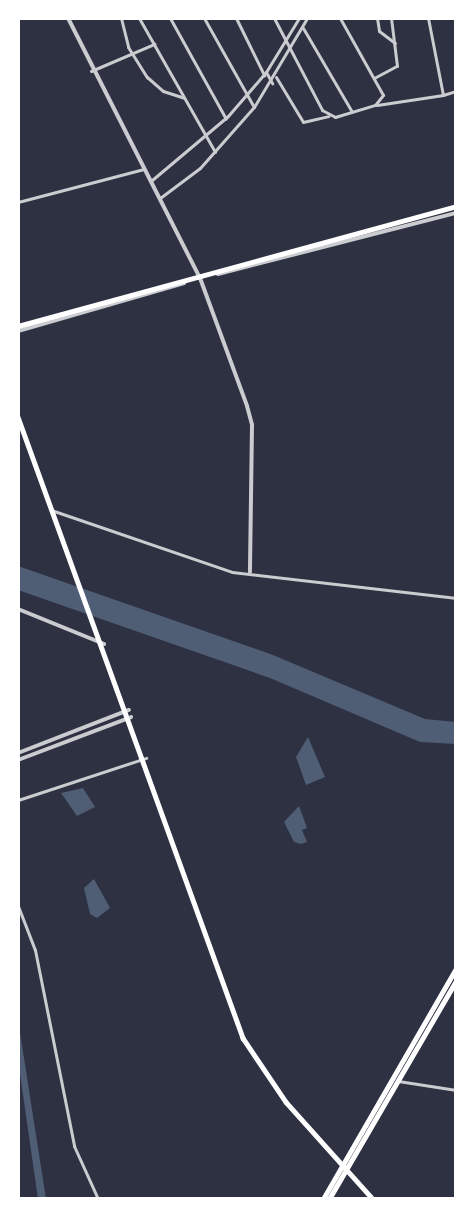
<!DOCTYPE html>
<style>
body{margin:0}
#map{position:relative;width:474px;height:1217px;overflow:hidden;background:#2d3142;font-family:Barlow,sans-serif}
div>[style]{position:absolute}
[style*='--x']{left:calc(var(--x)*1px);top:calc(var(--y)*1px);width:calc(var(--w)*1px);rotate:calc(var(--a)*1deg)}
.water>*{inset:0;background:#4f5d75}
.minor>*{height:3px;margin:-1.5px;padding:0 1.5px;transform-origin:1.5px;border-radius:1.5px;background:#caccd0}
.tertiary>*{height:4px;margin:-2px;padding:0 2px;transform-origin:2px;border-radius:2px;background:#caccd0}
.secondary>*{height:4.5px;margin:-2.25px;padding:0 2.25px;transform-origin:2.25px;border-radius:2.25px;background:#fff}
span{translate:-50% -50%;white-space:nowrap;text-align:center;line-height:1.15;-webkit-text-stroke:6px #fff;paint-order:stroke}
.frame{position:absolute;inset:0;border:20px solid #fff;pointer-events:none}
</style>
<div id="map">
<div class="water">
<div style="clip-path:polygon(18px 566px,273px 655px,425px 719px,456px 722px,456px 744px,420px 742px,270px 678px,18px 590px)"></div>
<div style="clip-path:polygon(308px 737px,325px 777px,306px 785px,296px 757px)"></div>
<div style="clip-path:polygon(83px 788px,95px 807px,77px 816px,61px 793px)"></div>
<div style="clip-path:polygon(299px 806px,307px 828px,302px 830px,307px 842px,301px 844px,294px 842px,284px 822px)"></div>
<div style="clip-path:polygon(94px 879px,110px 908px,97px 918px,90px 914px,84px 888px)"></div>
<div style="clip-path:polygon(18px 1011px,19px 1026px,46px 1199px,38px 1199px,18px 1060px)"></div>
</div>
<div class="minor">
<div style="--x:121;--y:18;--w:30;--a:76"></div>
<div style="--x:128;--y:47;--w:36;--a:58"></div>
<div style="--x:147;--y:77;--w:21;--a:41"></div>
<div style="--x:163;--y:91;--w:22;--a:18"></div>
<div style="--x:139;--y:18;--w:154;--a:60.4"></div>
<div style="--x:170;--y:18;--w:115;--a:61"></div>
<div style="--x:204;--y:18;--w:102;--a:60.7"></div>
<div style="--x:236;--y:18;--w:64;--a:63.8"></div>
<div style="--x:274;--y:18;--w:104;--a:62.4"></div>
<div style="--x:322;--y:110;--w:15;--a:28"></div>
<div style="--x:335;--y:117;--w:42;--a:-16.7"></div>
<div style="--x:375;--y:105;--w:13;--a:-51"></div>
<div style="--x:383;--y:95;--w:88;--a:-119.2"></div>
<div style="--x:377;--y:18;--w:13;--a:81"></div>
<div style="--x:379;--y:31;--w:20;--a:37"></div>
<div style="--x:303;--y:28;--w:97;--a:59.7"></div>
<div style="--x:91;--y:71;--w:69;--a:-23.2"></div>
<div style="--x:266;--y:72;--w:13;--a:61"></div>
<div style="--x:276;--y:77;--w:52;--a:59"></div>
<div style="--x:303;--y:122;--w:26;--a:-13"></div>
<div style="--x:374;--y:78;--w:26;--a:-28"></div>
<div style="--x:397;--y:66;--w:48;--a:-97.1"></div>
<div style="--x:443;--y:95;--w:14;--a:-17"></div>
<div style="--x:377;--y:105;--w:67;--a:-8.6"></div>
<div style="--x:443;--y:95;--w:78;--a:-101"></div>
<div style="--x:152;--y:180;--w:99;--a:-40.1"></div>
<div style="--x:228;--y:116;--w:58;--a:-49.2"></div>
<div style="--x:266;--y:72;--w:63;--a:-58.6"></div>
<div style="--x:160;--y:198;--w:50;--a:-36.9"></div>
<div style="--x:200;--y:168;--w:81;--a:-48.5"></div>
<div style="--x:254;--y:107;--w:104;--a:-59.2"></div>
<div style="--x:18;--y:202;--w:130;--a:-14.7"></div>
<div style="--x:54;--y:511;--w:188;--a:18.9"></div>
<div style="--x:232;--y:572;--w:226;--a:6.6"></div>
<div style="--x:18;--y:800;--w:135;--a:-18.2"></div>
<div style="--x:18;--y:906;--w:47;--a:68.9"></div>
<div style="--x:35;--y:950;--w:200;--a:78.7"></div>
<div style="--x:74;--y:1146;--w:58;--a:65.6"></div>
<div style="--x:398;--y:1081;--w:59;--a:8.8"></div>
</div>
<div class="tertiary">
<div style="--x:68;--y:18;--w:292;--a:63.1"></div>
<div style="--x:200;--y:278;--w:136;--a:69.8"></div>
<div style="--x:247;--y:406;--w:20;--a:75"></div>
<div style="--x:252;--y:425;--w:147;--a:90.8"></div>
<div style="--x:218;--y:274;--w:246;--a:-14.4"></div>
<div style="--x:18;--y:331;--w:173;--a:-16.1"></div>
<div style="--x:18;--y:609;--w:93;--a:22.1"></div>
<div style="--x:18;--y:753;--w:119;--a:-21.2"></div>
<div style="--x:18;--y:760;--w:121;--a:-20.8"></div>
</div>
<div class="secondary">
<div style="--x:18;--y:326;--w:454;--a:-15.3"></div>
<div style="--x:18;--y:417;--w:661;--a:70.08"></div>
<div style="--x:243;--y:1038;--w:77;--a:56.1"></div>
<div style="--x:286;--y:1102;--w:130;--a:48.1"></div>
<div style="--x:323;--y:1199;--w:266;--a:-60"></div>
<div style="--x:329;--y:1199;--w:252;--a:-59.8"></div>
</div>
<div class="frame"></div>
</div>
